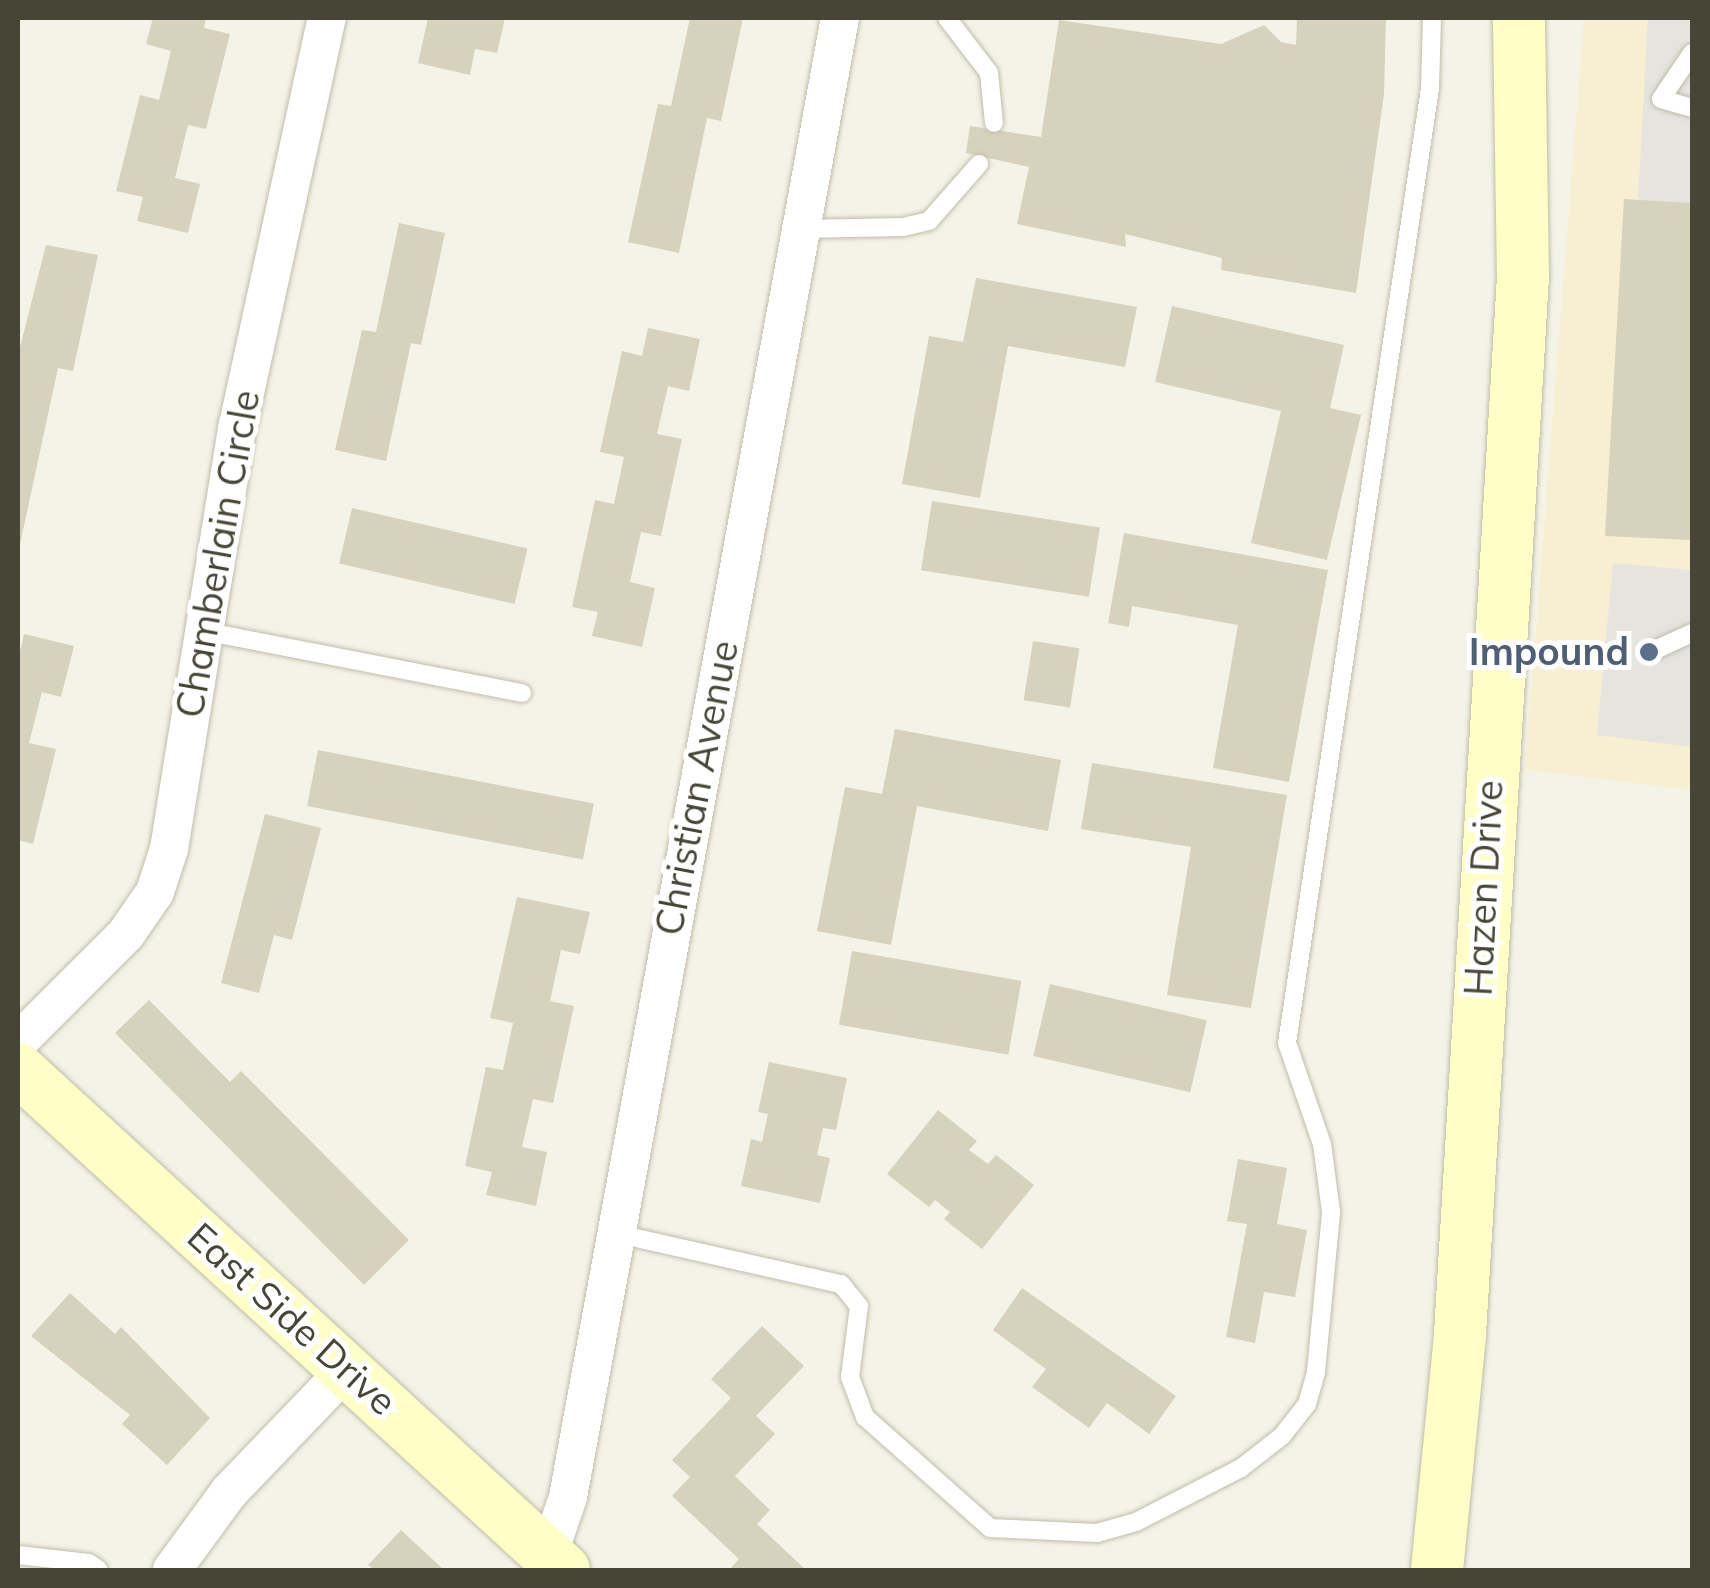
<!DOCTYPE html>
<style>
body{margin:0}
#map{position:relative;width:1710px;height:1588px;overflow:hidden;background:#f4f3e7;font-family:Mulish,sans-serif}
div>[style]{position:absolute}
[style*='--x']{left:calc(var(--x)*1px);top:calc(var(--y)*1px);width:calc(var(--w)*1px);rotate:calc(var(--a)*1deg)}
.commercial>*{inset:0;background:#f6efd2}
.parking>*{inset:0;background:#e5e4df}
.building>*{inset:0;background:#d6d2bc;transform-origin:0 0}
.roads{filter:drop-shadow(0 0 2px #c0bda9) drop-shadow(0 0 2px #c0bda9)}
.lane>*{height:18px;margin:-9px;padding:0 9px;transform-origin:9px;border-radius:9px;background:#fff}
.street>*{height:38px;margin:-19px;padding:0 19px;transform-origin:19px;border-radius:19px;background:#fff}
.secondary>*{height:52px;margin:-26px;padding:0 26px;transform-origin:26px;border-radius:26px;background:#fffec6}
.dots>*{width:28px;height:28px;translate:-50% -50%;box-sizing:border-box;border:5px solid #fff;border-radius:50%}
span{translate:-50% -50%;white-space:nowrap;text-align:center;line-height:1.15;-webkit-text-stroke:10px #fff;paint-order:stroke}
.street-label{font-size:38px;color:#474536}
.service-label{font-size:38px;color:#4e5e75;font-weight:700}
.right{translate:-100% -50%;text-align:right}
.frame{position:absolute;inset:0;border:20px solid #474536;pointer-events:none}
</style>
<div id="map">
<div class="commercial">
<div style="clip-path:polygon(1584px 18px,1692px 18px,1692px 790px,1525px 770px)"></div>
</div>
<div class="parking">
<div style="clip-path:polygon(1648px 18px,1692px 18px,1692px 203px,1638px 200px)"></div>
<div style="clip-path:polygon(1613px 563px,1692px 570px,1692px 747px,1597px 735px)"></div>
</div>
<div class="building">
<div style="clip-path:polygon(153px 18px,206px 18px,204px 28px,230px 34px,206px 129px,188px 125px,175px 178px,200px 184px,188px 233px,137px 221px,143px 197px,116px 191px,140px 95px,159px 100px,171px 51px,146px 44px)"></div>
<div style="clip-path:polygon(428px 18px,505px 18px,497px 53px,475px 49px,470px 75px,418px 63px)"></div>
<div style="clip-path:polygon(690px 18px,743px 18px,721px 121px,707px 118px,679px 253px,628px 242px,658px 104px,671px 106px)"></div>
<div style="clip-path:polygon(1297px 18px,1386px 18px,1384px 94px,1356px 293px,1221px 270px,1222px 258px,1125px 234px,1126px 247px,1017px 224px,1029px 167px,966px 153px,970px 126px,1041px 137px,1059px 20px,1221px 44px,1264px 25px,1281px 42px,1296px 45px)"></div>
<div style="clip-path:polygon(1624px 199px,1692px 203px,1692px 540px,1605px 536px)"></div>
<div style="clip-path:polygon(399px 223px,445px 233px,421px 345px,411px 343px,386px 461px,335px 450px,362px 330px,376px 332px)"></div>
<div style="clip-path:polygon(46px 245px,98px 255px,73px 371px,58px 368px,19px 549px,18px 355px)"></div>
<div style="clip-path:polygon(976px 278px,1137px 307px,1125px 367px,1008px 346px,980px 498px,902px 484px,929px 336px,963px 342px)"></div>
<div style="clip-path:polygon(1172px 306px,1344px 345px,1330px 408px,1361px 415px,1327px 560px,1251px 543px,1281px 411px,1155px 382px)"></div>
<div style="clip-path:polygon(648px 328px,700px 339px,689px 391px,668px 386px,657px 434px,682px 439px,661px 536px,641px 532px,630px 582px,655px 588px,642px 647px,592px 636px,598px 612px,572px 607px,595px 500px,614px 504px,624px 457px,600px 452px,622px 351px,642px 356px)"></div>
<div style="left:932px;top:501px;width:170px;height:70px;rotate:9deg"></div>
<div style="left:352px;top:508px;width:180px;height:57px;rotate:13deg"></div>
<div style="clip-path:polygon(1124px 533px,1328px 570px,1289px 782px,1213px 768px,1238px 625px,1132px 606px,1129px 627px,1108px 623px)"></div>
<div style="clip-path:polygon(24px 634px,74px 646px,61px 697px,42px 692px,29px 743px,56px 749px,33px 844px,18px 840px,18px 661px)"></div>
<div style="left:1033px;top:641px;width:47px;height:60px;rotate:9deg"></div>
<div style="clip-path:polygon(895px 729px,1061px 760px,1048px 831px,917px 806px,891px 945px,817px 931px,845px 787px,882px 794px)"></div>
<div style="left:318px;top:750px;width:281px;height:57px;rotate:11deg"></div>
<div style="clip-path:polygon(1092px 763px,1287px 795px,1251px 1008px,1167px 995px,1191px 847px,1081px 829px)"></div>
<div style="clip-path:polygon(265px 814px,321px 828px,292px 940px,274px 935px,259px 993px,221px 983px)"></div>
<div style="clip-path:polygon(517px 897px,590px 912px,580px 954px,561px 950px,550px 1001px,574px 1006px,553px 1103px,533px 1099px,522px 1147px,547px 1152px,536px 1206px,486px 1195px,492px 1172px,465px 1166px,486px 1067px,503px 1070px,513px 1023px,490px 1018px)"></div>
<div style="left:852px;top:951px;width:172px;height:75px;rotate:10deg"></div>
<div style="left:1050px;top:984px;width:161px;height:74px;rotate:13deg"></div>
<div style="clip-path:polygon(149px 1000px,230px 1082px,241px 1071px,409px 1240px,364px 1285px,115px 1033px)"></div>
<div style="clip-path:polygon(769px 1062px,847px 1078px,836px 1130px,823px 1128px,817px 1155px,830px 1158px,820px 1203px,741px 1186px,751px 1139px,762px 1142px,768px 1114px,758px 1112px)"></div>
<div style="clip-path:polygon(938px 1110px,977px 1141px,969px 1150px,988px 1164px,996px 1155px,1034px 1185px,982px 1249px,944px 1219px,950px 1212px,935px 1200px,929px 1207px,887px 1174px)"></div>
<div style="clip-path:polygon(1238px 1159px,1287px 1168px,1277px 1224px,1307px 1230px,1295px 1297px,1264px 1292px,1255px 1343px,1226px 1337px,1247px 1224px,1227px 1221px)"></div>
<div style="clip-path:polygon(1022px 1288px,1176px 1396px,1149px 1434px,1107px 1403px,1089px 1428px,1032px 1387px,1046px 1369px,993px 1330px)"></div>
<div style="clip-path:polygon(70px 1293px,115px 1334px,121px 1327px,210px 1418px,167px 1465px,122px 1424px,130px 1415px,31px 1336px)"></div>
<div style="clip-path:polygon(762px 1326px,804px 1366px,756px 1416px,775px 1434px,735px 1476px,770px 1510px,757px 1524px,806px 1570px,729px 1570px,739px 1559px,672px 1496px,690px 1477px,672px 1460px,731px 1398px,711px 1379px)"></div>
<div style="clip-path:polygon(401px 1530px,444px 1570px,375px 1570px,368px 1565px)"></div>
</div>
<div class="roads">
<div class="lane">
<div style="--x:947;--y:18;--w:69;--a:52.6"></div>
<div style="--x:989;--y:73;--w:50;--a:84.3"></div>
<div style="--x:1692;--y:53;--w:55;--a:124"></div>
<div style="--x:1661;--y:99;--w:32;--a:16"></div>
<div style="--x:801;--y:229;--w:102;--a:-1.1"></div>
<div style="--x:903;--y:227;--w:27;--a:-13"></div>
<div style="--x:929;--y:221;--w:76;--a:-48.7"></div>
<div style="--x:203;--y:631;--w:325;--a:11"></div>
<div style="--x:1655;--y:650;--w:41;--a:-24.7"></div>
<div style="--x:614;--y:1233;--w:233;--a:12.7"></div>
<div style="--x:841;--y:1284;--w:28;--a:51"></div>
<div style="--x:859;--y:1306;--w:72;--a:97.2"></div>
<div style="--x:850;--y:1377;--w:43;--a:69.4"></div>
<div style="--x:865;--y:1417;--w:167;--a:41.6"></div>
<div style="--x:990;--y:1528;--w:107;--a:2.7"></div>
<div style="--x:1097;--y:1533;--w:41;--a:-15.8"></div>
<div style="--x:1136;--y:1522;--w:118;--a:-27.2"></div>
<div style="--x:1241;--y:1468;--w:52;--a:-38"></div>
<div style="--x:1282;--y:1436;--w:41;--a:-52"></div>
<div style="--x:1307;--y:1404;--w:33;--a:-74"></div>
<div style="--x:1316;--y:1372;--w:161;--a:-84.6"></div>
<div style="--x:1331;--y:1212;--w:69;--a:-97.5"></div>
<div style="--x:1322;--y:1144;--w:107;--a:-109.1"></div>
<div style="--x:1287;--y:1043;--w:965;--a:-81.48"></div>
<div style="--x:1430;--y:89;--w:71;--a:-88.4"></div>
<div style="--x:18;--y:1555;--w:71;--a:6.4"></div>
<div style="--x:89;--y:1563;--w:12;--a:35"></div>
</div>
<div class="street">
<div style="--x:18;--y:1042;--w:153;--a:-45"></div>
<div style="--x:126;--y:934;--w:51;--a:-55.4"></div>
<div style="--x:155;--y:892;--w:45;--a:-72"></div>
<div style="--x:169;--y:849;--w:430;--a:-80.8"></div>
<div style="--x:238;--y:425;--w:417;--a:-77.7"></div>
<div style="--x:548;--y:1556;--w:62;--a:-71.3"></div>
<div style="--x:568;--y:1497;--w:1504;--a:-79.58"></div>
<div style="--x:172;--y:1570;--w:97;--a:-53.8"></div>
<div style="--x:229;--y:1492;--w:170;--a:-46.2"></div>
</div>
<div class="secondary">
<div style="--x:18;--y:1069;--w:741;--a:42.54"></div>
<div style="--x:1437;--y:1570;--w:237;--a:-84.4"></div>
<div style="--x:1460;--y:1334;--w:1058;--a:-86.59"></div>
<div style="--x:1523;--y:278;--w:260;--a:-90.9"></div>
</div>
</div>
<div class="dots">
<div style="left:1649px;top:652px;background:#5c6f8a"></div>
</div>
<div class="street-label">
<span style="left:218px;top:554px;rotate:-80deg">Chamberlain Circle</span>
<span style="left:697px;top:788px;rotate:-79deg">Christian Avenue</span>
<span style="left:1484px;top:888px;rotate:-87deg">Hazen Drive</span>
<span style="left:292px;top:1319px;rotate:42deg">East Side Drive</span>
</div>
<div class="service-label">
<span class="right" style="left:1629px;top:652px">Impound</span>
</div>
<div class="frame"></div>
</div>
